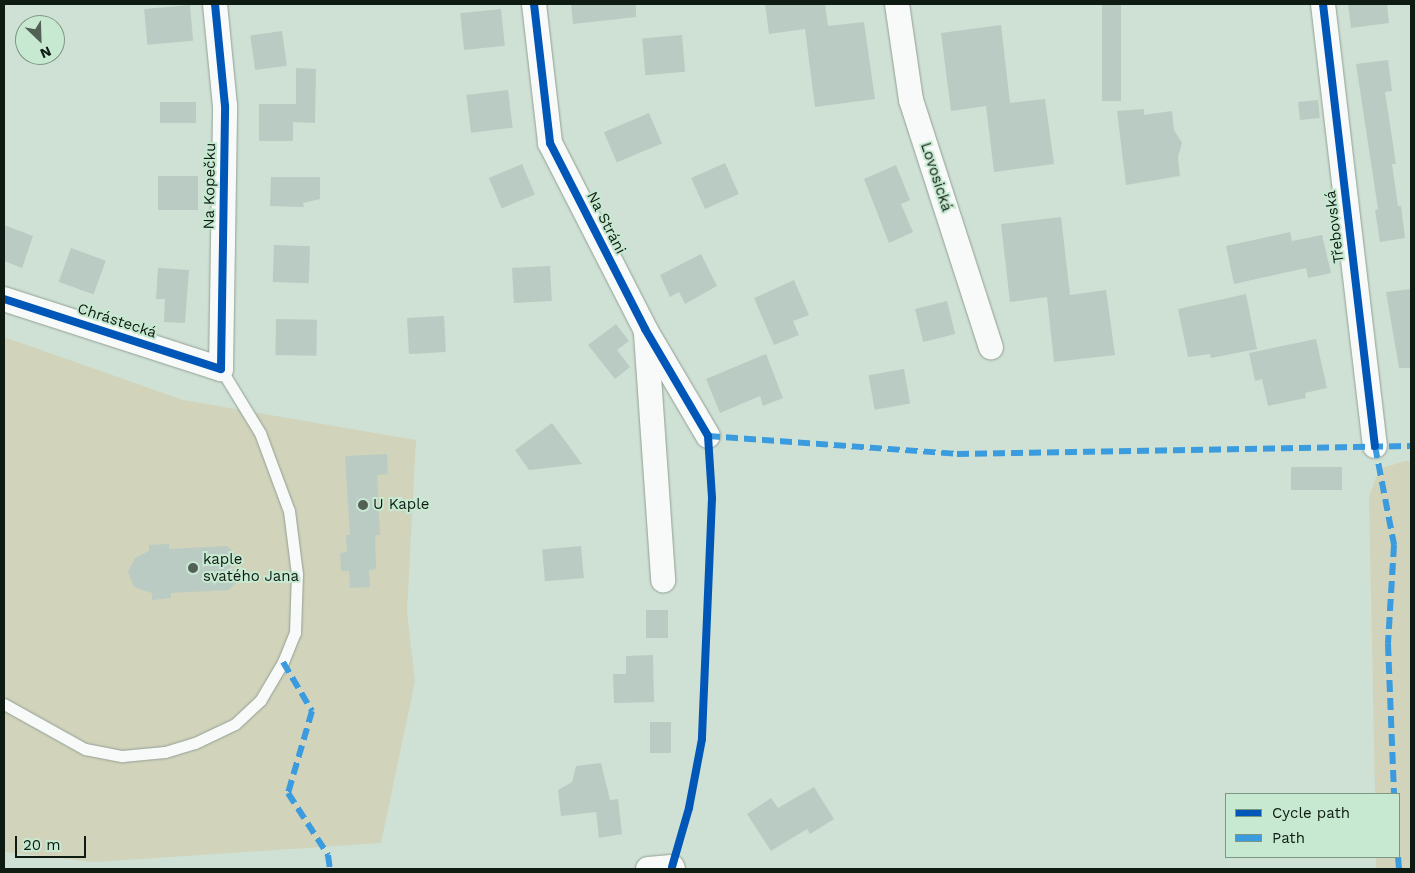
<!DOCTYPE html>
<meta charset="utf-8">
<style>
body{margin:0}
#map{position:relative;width:1415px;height:873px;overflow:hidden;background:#cfe1d4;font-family:"Work Sans",sans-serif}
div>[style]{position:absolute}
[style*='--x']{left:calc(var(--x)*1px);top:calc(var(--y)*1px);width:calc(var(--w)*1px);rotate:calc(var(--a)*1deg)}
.green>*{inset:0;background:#d1d3ba}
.building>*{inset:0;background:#bacbc3;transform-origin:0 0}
.roads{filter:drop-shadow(0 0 1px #91a095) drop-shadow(0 0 1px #91a095)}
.service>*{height:11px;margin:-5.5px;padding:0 5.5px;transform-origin:5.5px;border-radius:5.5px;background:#f8faf9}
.minor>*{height:24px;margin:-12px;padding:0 12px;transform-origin:12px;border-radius:12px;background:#f8faf9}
.quiet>*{height:6px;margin-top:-3px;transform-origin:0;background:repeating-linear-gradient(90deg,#3a9bde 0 12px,transparent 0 18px)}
.cycleway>*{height:8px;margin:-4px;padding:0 4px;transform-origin:4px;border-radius:4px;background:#0057b8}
.dots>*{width:14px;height:14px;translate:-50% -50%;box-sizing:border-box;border:2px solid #c7e9d1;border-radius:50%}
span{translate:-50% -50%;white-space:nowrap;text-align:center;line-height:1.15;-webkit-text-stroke:4px #c7e9d1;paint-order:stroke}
.street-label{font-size:15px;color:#0e1b12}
.poi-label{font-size:15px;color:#0e1b12}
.left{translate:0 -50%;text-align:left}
.frame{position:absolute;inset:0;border:5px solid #0e1b12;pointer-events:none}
.legend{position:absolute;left:1225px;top:793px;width:175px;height:65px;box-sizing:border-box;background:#c7e9d1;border:1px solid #7d9785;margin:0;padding:6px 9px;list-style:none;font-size:15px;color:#0e1b12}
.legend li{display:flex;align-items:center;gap:10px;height:25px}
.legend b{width:25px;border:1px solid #7d9785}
.north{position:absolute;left:15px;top:15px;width:50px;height:50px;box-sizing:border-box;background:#c7e9d1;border:1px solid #7d9785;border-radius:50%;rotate:156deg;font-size:14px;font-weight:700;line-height:20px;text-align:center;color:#0e1b12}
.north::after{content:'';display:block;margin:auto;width:18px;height:22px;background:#526056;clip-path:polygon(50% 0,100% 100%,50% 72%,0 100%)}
.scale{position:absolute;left:15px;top:836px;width:71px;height:22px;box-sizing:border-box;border:2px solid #0e1b12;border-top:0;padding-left:6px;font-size:15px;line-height:18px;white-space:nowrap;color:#0e1b12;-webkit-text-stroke:4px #c7e9d1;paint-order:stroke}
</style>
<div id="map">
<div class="green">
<div style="clip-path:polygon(4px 337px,183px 400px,416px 440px,407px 611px,415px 681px,381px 843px,95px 862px,4px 852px)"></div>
<div style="clip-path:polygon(1405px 461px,1411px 461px,1411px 869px,1376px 869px,1376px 857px,1399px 857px,1399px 794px,1375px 794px,1369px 497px,1379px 469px)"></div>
</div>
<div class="building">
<div style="clip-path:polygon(571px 4px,636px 4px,636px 17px,573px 24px)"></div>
<div style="clip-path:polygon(765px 4px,825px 4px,828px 26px,864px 22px,875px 99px,815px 107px,805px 29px,769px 34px)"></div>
<div style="left:1102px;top:4px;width:19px;height:97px"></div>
<div style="clip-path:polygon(1348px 4px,1387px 4px,1389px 23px,1351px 28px)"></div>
<div style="left:190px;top:5px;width:36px;height:46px;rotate:85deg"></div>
<div style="left:501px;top:9px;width:37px;height:41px;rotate:84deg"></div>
<div style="clip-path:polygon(1001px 25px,1010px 103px,1045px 99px,1054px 164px,994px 172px,986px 106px,951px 111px,941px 33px)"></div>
<div style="left:282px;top:31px;width:35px;height:32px;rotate:82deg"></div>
<div style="left:682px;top:35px;width:37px;height:40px;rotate:85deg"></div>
<div style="clip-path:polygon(1388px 60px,1392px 91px,1385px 92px,1396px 164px,1392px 164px,1398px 206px,1401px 206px,1405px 238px,1380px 242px,1375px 210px,1378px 209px,1356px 64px)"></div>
<div style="clip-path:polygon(296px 68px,316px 69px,315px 123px,293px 122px,293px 141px,259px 141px,259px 104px,296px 104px)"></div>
<div style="left:508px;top:90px;width:38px;height:42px;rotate:83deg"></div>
<div style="left:1318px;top:100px;width:18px;height:20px;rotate:84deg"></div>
<div style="left:160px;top:102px;width:36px;height:21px"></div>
<div style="clip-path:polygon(1144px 109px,1144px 115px,1172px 111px,1174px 130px,1182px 143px,1178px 157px,1180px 176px,1126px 185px,1117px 111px)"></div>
<div style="left:649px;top:113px;width:33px;height:49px;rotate:67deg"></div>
<div style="left:725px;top:163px;width:34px;height:37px;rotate:66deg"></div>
<div style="left:522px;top:164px;width:33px;height:36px;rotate:67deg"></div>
<div style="clip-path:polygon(896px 165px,910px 200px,901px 204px,913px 232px,889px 243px,864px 179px)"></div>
<div style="left:158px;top:176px;width:40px;height:34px"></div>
<div style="clip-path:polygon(271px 177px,320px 177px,320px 199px,303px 203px,304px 207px,270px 206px)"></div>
<div style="clip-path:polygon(1061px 217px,1070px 295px,1106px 290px,1115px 355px,1054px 362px,1047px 297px,1010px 302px,1001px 224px)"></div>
<div style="clip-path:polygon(4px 225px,33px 236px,22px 268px,4px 261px)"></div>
<div style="clip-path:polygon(1290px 232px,1292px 241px,1322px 235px,1331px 273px,1308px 278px,1306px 268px,1234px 284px,1226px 246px)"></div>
<div style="left:274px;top:245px;width:36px;height:37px;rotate:2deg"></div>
<div style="left:71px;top:248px;width:37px;height:36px;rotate:20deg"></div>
<div style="clip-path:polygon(701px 254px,717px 286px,685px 304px,679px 292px,670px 297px,660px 275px)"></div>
<div style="left:550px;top:266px;width:35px;height:38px;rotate:87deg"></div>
<div style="clip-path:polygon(158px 268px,189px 270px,185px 323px,164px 322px,165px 299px,156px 299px)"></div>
<div style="clip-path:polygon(794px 280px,809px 315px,793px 321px,799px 335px,774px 345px,754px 298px)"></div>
<div style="clip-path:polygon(1411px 289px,1411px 368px,1399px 368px,1386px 292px)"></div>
<div style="clip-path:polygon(1246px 294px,1257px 349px,1211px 358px,1210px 354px,1188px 357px,1178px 309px)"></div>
<div style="left:947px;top:301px;width:34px;height:33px;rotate:76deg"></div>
<div style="left:444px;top:316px;width:36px;height:37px;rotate:87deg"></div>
<div style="left:276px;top:319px;width:41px;height:36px;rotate:1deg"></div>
<div style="clip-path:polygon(616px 324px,629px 341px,617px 350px,630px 367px,615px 379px,588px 345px)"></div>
<div style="clip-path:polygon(1316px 339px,1327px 388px,1305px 393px,1306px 398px,1268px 406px,1262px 379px,1255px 381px,1249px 353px)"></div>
<div style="clip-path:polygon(766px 354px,783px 398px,763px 406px,760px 396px,720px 413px,706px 379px)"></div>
<div style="left:904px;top:369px;width:35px;height:36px;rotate:80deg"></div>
<div style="clip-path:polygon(552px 423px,582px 464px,529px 470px,515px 450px)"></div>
<div style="clip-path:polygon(387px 454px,388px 474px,377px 475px,380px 535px,375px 535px,376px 569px,369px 570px,370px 587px,350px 588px,349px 571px,341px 571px,340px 553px,347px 552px,346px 535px,350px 535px,345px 456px)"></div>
<div style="left:1291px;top:467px;width:51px;height:23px"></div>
<div style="clip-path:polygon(169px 544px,169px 549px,227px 546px,240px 558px,230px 568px,241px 577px,229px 590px,171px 593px,171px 598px,152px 600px,152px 593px,134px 587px,128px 572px,135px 558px,149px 551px,149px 545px)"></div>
<div style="left:581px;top:546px;width:32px;height:39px;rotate:85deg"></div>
<div style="left:646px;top:610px;width:22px;height:28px"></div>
<div style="clip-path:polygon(653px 655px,654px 702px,614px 703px,613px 674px,626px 674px,626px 656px)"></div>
<div style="left:650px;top:722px;width:21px;height:31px"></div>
<div style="clip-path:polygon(601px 763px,610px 800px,618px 799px,622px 834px,599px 838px,596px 812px,561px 816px,558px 790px,572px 782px,576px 766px)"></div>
<div style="clip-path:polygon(814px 787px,834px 819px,810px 834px,807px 829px,771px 851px,747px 814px,771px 798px,778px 808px)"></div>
</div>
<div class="roads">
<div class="service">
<div style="--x:4;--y:704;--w:93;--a:29.1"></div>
<div style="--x:85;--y:749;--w:38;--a:11"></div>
<div style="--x:122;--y:756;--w:43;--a:-5.3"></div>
<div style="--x:165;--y:752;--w:31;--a:-17"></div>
<div style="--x:195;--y:743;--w:44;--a:-25.4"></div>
<div style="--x:235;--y:724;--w:34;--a:-43"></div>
<div style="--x:260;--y:701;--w:45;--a:-59.5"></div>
<div style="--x:283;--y:662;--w:31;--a:-68"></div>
<div style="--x:295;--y:633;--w:59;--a:-88.1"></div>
<div style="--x:297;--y:574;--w:64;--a:-97.2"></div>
<div style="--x:289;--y:511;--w:83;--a:-110.4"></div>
<div style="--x:260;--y:433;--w:75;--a:-121.4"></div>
</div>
<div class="minor">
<div style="--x:534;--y:4;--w:140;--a:83.4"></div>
<div style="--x:550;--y:143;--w:209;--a:62.9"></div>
<div style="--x:645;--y:329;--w:124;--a:59.5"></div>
<div style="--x:897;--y:4;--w:97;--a:81.7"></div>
<div style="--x:911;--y:100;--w:260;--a:72.1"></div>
<div style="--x:1323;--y:4;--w:445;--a:83.3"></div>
<div style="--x:4;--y:299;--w:228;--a:17.9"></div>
<div style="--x:221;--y:369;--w:263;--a:-89.1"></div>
<div style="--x:225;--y:106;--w:102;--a:-95.6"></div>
<div style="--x:646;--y:334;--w:247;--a:86"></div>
<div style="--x:648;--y:869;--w:24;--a:-5"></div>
<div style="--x:672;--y:867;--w:2;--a:63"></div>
</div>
</div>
<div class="quiet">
<div style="--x:708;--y:436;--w:250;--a:4.1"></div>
<div style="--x:957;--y:454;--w:454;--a:-1"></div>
<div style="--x:1375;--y:446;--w:101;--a:79.1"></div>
<div style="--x:1394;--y:545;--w:99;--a:93.5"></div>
<div style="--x:1388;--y:644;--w:150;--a:87.7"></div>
<div style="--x:283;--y:662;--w:57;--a:59.4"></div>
<div style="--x:312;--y:711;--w:85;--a:106.3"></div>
<div style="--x:288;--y:793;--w:74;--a:57.2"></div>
<div style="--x:328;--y:855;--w:14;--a:82"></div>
<div style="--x:1398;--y:857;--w:12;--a:85"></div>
</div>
<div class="cycleway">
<div style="--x:534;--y:4;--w:140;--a:83.4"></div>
<div style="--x:550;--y:143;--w:209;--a:62.9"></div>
<div style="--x:645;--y:329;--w:124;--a:59.5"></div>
<div style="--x:708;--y:436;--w:62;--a:86.3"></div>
<div style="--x:712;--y:498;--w:241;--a:92.4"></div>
<div style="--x:702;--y:739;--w:70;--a:100.7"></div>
<div style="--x:689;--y:808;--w:61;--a:106.1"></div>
<div style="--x:1323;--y:4;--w:445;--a:83.3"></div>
<div style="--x:4;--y:299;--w:228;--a:17.9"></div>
<div style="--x:221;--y:369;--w:263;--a:-89.1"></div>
<div style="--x:225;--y:106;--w:102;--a:-95.6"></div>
</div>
<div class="dots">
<div style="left:363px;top:505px;background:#526056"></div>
<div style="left:193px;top:568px;background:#526056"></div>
</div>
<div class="street-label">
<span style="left:936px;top:177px;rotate:72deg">Lovosická</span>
<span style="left:210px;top:186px;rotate:-89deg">Na Kopečku</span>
<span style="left:606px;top:223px;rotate:63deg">Na Stráni</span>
<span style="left:1335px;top:227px;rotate:-97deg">Třebovská</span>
<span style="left:117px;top:321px;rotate:18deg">Chrástecká</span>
</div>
<div class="poi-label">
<span class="left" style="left:373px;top:505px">U Kaple</span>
<span class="left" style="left:203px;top:568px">kaple<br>svatého Jana</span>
</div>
<div class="frame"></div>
<ul class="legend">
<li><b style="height:6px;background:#0057b8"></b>Cycle path</li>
<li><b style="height:6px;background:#3a9bde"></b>Path</li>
</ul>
<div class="north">N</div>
<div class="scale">20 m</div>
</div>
